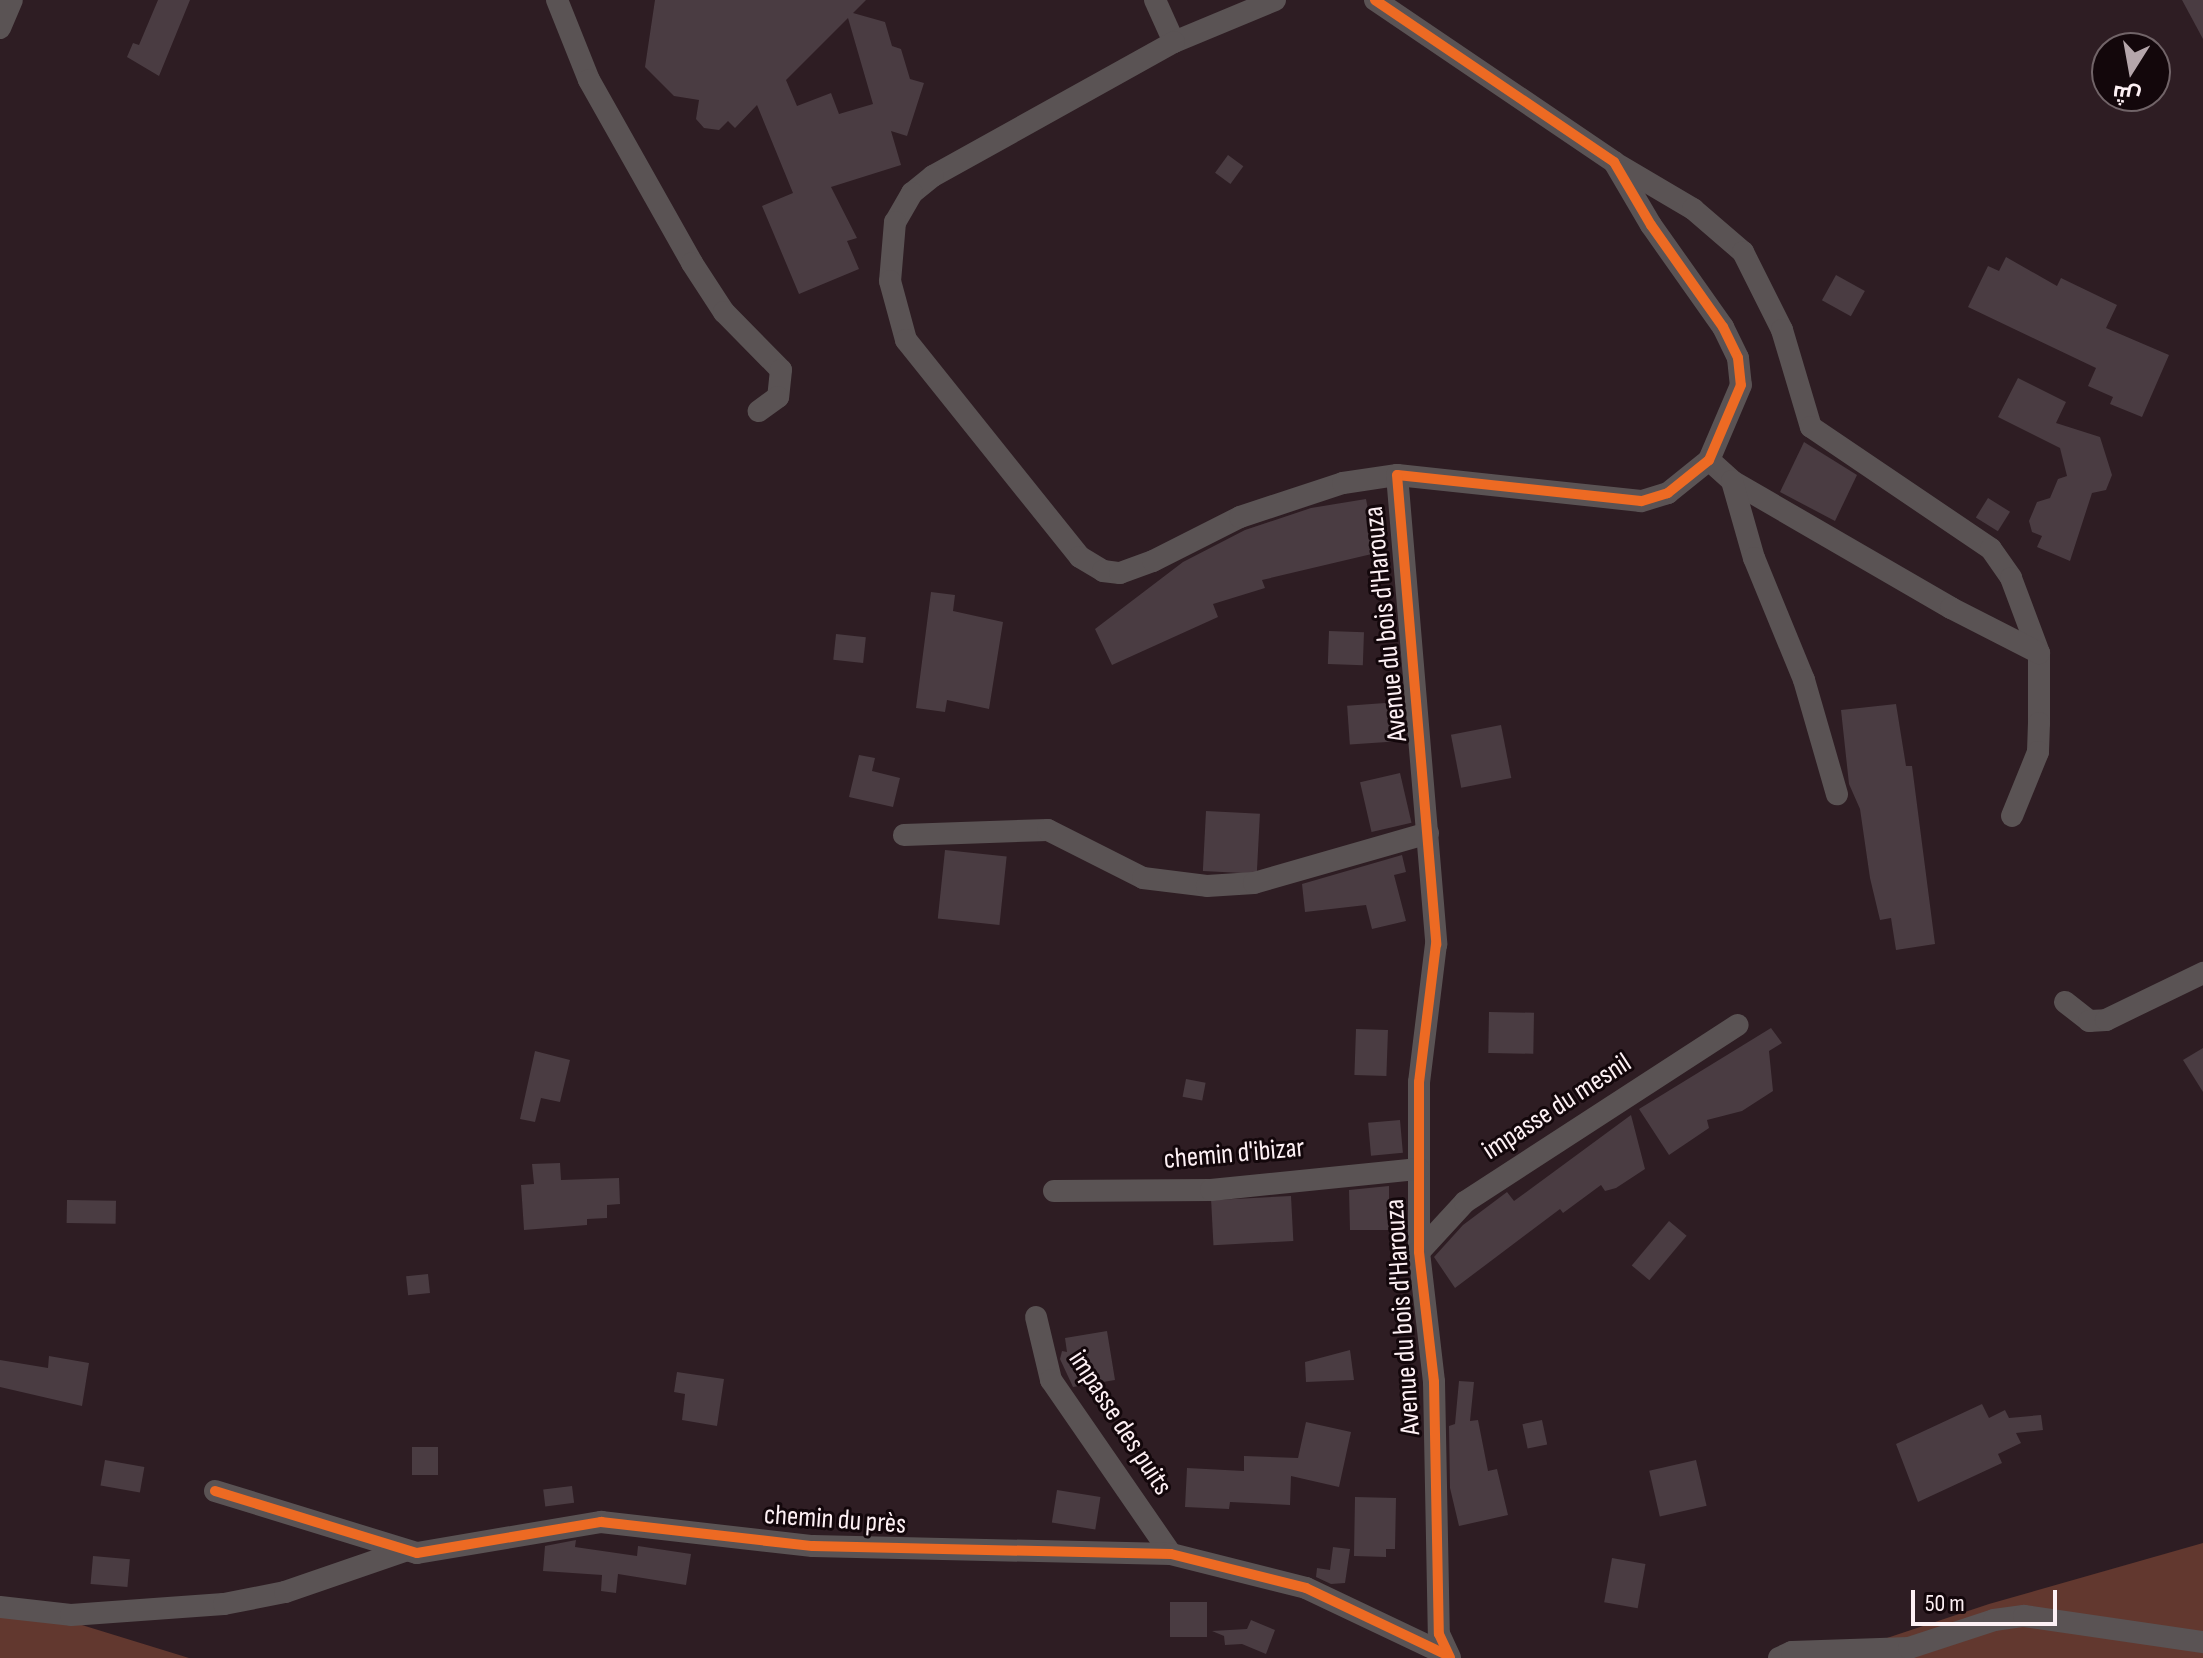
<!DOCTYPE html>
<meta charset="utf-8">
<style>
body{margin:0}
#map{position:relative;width:2203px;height:1658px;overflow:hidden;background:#2e1d23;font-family:"Sofia Sans Condensed",Cairo,sans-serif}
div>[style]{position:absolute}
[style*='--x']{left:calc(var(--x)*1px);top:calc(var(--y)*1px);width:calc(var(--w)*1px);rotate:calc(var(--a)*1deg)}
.forest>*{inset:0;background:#62382f}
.building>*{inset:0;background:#4a3c42;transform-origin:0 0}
.minor>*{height:22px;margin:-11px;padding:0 11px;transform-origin:11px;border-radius:11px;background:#5a5354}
.cycleway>*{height:10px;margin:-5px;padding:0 5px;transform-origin:5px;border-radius:5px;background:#ed6a23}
span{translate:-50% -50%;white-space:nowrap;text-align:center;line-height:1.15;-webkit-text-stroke:6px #13070b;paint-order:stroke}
.street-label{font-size:28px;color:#fdf0f4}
.north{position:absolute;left:2091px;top:32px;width:80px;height:80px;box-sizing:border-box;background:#13070b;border:2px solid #716468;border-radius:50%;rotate:191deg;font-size:22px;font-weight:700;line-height:32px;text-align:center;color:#fdf0f4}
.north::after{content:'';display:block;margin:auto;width:28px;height:36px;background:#b5a6ab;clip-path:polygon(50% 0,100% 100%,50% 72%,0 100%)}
.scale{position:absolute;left:1911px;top:1590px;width:146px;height:36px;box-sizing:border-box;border:4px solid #fdf0f4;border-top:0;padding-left:10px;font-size:24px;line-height:28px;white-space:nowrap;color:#fdf0f4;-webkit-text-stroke:6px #13070b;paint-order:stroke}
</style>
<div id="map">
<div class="forest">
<div style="clip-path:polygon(2203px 1543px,2203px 1658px,1827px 1658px,1989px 1604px)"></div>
<div style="clip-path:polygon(0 1599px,4px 1601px,189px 1658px,0 1658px)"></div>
</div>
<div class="building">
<div style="clip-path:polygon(158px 0,190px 0,159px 76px,127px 57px,133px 43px,139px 45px)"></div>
<div style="clip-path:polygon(evenodd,655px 0,866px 0,853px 13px,885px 22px,892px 46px,901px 49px,910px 79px,924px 83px,907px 136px,891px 131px,901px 165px,831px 187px,857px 238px,847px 241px,859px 269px,799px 294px,762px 206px,793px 193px,757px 105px,735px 128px,728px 121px,719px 130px,704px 128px,696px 119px,699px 100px,674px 96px,645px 67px,655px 0,848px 18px,873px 104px,839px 114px,831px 93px,797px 106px,786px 80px,848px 18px)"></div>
<div style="clip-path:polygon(2182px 0,2203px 0,2203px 39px)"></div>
<div style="left:1228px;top:155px;width:19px;height:22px;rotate:36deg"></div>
<div style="clip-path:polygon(2006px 257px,2057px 286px,2061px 278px,2117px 305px,2106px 328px,2169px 355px,2142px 417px,2110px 404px,2113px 397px,2088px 386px,2096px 368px,1968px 307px,1988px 266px,1999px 271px)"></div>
<div style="left:1836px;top:275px;width:33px;height:29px;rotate:29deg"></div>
<div style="clip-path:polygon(2018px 378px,2066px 402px,2056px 423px,2100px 437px,2112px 475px,2106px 490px,2092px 493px,2070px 561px,2037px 547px,2042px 536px,2032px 532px,2029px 521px,2037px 502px,2050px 498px,2058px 479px,2067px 476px,2060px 448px,1998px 417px)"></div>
<div style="clip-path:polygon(1804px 442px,1857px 475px,1835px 521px,1780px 492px)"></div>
<div style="left:1988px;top:498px;width:26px;height:23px;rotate:32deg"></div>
<div style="clip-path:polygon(1366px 499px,1376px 553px,1262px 580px,1265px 588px,1213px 604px,1218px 617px,1112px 665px,1095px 629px,1183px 562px,1245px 530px,1311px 508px)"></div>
<div style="clip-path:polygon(931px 592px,955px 595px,953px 611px,1003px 622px,989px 709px,947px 700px,945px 712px,916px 708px)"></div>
<div style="left:1329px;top:631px;width:35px;height:33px;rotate:2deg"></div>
<div style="left:836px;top:634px;width:30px;height:26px;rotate:6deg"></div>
<div style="left:1399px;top:702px;width:39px;height:52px;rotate:86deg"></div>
<div style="clip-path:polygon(1896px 704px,1906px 766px,1912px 766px,1935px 944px,1896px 950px,1891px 918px,1880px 920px,1870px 878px,1860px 809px,1849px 784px,1841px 710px)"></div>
<div style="left:1501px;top:725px;width:54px;height:51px;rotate:79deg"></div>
<div style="clip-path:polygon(859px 755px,875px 758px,872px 771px,900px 778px,893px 807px,849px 797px)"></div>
<div style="left:1400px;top:773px;width:51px;height:41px;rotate:77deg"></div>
<div style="left:1206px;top:811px;width:54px;height:60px;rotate:3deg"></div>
<div style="left:945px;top:850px;width:62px;height:69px;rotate:6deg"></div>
<div style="clip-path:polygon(1402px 855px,1406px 872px,1394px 875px,1406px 921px,1372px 929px,1366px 905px,1305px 912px,1302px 884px)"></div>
<div style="left:1489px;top:1012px;width:45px;height:41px;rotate:1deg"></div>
<div style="clip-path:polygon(1771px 1028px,1782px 1043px,1769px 1051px,1773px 1091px,1742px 1111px,1707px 1120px,1709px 1128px,1669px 1155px,1639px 1109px)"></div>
<div style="left:1356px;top:1029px;width:32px;height:46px;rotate:2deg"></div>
<div style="clip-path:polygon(2203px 1048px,2203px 1092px,2183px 1060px)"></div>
<div style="clip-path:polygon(535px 1051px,570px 1060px,560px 1102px,541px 1098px,535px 1122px,520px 1119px)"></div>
<div style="left:1186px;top:1079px;width:20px;height:18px;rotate:11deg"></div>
<div style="clip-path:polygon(1631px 1115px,1645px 1169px,1616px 1188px,1605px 1191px,1601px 1185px,1563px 1213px,1560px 1209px,1455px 1288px,1434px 1257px,1463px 1225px,1507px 1192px,1514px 1201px)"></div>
<div style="left:1400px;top:1120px;width:33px;height:32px;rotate:85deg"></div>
<div style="clip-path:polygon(560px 1163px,561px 1180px,619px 1178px,620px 1204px,607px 1205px,607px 1218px,587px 1219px,587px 1225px,524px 1230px,521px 1185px,534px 1184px,532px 1164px)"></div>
<div style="clip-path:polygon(1389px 1186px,1389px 1199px,1403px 1199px,1403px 1230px,1350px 1230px,1349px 1190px)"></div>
<div style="left:1291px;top:1196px;width:45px;height:80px;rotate:87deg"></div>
<div style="left:67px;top:1200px;width:49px;height:23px;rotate:1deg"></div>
<div style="left:1669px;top:1221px;width:23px;height:58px;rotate:40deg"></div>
<div style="left:428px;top:1274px;width:19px;height:22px;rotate:84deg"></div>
<div style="clip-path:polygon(1107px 1331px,1115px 1380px,1073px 1387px,1060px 1359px,1062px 1351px,1067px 1352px,1065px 1338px)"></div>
<div style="clip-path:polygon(1350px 1350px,1354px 1380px,1306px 1382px,1305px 1362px)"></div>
<div style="clip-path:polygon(49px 1356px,89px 1363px,82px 1406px,0 1387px,0 1360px,48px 1368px)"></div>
<div style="clip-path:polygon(677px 1372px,724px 1379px,717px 1426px,682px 1420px,685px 1394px,674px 1392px)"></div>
<div style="clip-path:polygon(1459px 1381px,1474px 1382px,1470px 1421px,1478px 1420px,1488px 1471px,1497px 1469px,1508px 1515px,1459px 1526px,1450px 1488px,1449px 1426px,1455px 1424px)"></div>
<div style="clip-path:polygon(1982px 1404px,1989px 1418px,2005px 1410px,2009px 1418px,2041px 1415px,2043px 1430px,2016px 1433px,2021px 1443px,1998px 1454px,2002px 1463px,1918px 1502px,1896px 1444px)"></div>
<div style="left:1542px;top:1420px;width:25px;height:20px;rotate:78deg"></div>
<div style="clip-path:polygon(1306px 1422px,1351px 1432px,1339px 1487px,1291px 1476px,1290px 1505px,1230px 1502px,1229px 1509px,1185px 1507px,1187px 1468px,1244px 1471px,1244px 1456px,1298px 1458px)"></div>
<div style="left:412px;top:1447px;width:26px;height:28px"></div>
<div style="left:105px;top:1460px;width:40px;height:26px;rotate:10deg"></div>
<div style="left:1696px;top:1460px;width:47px;height:48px;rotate:77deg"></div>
<div style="left:572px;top:1486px;width:17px;height:29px;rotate:83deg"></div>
<div style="left:1057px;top:1490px;width:44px;height:33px;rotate:9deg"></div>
<div style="clip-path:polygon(1355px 1497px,1396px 1498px,1395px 1549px,1386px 1549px,1386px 1557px,1354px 1556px)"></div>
<div style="clip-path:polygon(576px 1540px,575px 1547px,637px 1556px,638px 1546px,691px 1554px,686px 1585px,618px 1574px,616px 1593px,601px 1591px,602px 1575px,543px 1571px,545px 1546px)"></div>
<div style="clip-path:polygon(1333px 1547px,1350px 1549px,1345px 1583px,1331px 1584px,1316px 1577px,1317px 1568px,1330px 1570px)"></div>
<div style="left:93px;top:1556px;width:37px;height:28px;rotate:5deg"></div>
<div style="left:1612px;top:1558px;width:34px;height:45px;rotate:10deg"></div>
<div style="left:1170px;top:1602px;width:37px;height:35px"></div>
<div style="clip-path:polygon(1251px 1620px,1275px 1630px,1266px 1654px,1242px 1644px,1225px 1645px,1224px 1636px,1212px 1631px,1247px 1629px)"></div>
</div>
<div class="minor">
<div style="--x:557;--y:0;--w:86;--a:68.2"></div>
<div style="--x:589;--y:80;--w:210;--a:60.6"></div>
<div style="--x:692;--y:263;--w:59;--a:56.9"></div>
<div style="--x:724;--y:312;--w:81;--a:45.5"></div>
<div style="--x:781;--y:370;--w:27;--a:96"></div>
<div style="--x:778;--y:397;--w:24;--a:144"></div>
<div style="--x:1155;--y:0;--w:46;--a:65.7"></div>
<div style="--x:1275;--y:0;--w:109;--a:157.4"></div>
<div style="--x:1174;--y:42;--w:276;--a:150.9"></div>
<div style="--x:933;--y:176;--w:27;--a:141"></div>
<div style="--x:912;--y:193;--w:34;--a:120"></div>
<div style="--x:895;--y:222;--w:59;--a:94.8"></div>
<div style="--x:890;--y:281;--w:61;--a:74.8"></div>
<div style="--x:906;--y:340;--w:278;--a:51.3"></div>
<div style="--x:1080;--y:557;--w:27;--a:31"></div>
<div style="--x:1103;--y:571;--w:17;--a:7"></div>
<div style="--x:1120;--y:573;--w:35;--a:-20"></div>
<div style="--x:1153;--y:561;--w:97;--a:-26.8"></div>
<div style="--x:1240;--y:517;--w:108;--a:-18.3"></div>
<div style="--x:1343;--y:483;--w:55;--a:-8.4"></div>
<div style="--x:1375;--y:0;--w:289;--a:34.1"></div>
<div style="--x:1614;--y:162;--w:73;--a:59.6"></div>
<div style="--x:1651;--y:225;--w:125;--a:54.8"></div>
<div style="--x:1723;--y:327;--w:34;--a:64"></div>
<div style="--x:1738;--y:358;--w:27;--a:84"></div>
<div style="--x:1741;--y:385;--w:82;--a:113.1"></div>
<div style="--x:1709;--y:460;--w:53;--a:141.2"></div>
<div style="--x:1668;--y:493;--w:28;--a:163"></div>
<div style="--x:1641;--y:501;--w:245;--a:-173.9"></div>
<div style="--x:1397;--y:475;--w:471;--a:85.2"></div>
<div style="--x:1436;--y:944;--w:139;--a:97"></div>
<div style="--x:1419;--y:1082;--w:170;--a:90"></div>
<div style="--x:1419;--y:1252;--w:131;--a:83.4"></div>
<div style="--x:1434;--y:1382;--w:252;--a:88.9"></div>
<div style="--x:1439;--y:1634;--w:26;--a:65"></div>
<div style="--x:0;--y:28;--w:30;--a:-67"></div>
<div style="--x:1615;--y:163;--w:91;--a:30.5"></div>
<div style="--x:1693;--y:209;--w:66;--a:40.7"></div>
<div style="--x:1743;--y:252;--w:87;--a:63.4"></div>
<div style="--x:1782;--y:330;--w:101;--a:73.4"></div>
<div style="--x:1811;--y:427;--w:217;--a:34.1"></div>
<div style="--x:1991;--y:549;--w:35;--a:55"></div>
<div style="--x:2011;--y:578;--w:80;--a:69.5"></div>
<div style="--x:2039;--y:653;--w:70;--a:90"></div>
<div style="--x:2039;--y:723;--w:29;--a:92"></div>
<div style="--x:2038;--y:752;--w:69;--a:112.1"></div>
<div style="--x:1709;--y:460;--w:31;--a:42"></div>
<div style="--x:1732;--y:481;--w:253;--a:30.1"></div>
<div style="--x:1951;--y:608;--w:99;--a:27.1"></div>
<div style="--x:1732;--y:481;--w:80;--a:74.1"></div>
<div style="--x:1754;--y:558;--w:132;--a:67.7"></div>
<div style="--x:1804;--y:680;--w:119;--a:73.9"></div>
<div style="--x:904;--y:835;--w:144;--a:-2"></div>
<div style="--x:1048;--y:830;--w:106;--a:26.8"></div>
<div style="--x:1143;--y:878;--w:64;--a:7.1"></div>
<div style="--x:1207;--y:886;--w:47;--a:-3.7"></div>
<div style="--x:1254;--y:883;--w:181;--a:-16"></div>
<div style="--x:2065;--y:1002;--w:31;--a:38"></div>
<div style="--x:2089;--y:1021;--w:17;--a:-3"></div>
<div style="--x:2106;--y:1020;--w:108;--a:-25.9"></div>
<div style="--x:1054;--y:1191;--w:157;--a:-0.4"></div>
<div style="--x:1211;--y:1190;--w:209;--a:-5.8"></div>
<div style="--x:1419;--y:1252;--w:68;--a:-47.4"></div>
<div style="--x:1465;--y:1202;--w:325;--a:-33"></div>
<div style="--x:1036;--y:1317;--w:65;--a:76.6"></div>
<div style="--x:1051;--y:1380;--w:211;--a:55.4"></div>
<div style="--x:215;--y:1491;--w:211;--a:17.1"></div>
<div style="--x:417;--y:1553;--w:187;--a:-9.6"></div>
<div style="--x:601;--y:1522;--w:213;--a:6.5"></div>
<div style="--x:813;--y:1546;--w:358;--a:1.3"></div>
<div style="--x:1171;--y:1554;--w:139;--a:14.1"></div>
<div style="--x:1306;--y:1588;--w:156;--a:25.4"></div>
<div style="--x:0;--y:1607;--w:71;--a:6.4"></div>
<div style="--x:71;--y:1615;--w:153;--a:-4.1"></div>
<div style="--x:224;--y:1604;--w:62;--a:-11.1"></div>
<div style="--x:285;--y:1592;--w:126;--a:-19"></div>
<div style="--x:1779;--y:1658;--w:14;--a:-25"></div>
<div style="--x:1792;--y:1652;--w:117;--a:-2"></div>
<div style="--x:1909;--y:1648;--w:89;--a:-18.2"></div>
<div style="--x:1994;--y:1620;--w:30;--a:-8"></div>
<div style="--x:2024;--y:1616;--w:181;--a:8.3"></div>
</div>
<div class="cycleway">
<div style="--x:1375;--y:0;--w:289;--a:34.1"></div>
<div style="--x:1614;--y:162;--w:73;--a:59.6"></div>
<div style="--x:1651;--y:225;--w:125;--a:54.8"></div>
<div style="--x:1723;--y:327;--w:34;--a:64"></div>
<div style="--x:1738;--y:358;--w:27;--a:84"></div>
<div style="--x:1741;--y:385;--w:82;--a:113.1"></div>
<div style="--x:1709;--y:460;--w:53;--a:141.2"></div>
<div style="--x:1668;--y:493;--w:28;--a:163"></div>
<div style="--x:1641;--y:501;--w:245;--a:-173.9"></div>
<div style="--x:1397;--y:475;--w:471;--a:85.2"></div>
<div style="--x:1436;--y:944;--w:139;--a:97"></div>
<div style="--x:1419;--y:1082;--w:170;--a:90"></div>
<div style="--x:1419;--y:1252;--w:131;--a:83.4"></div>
<div style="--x:1434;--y:1382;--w:252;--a:88.9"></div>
<div style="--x:1439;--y:1634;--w:26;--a:65"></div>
<div style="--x:215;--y:1491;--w:211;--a:17.1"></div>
<div style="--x:417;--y:1553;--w:187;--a:-9.6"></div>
<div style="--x:601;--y:1522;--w:213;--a:6.5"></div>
<div style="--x:813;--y:1546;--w:358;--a:1.3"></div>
<div style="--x:1171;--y:1554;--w:139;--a:14.1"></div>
<div style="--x:1306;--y:1588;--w:156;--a:25.4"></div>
</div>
<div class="street-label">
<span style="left:1386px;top:624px;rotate:-96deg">Avenue du bois d'Harouza</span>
<span style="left:1557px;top:1107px;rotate:-33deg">impasse du mesnil</span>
<span style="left:1234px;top:1154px;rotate:-5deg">chemin d'ibizar</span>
<span style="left:1403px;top:1317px;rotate:-94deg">Avenue du bois d'Harouza</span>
<span style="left:1120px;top:1423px;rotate:57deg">impasse des puits</span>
<span style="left:835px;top:1520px;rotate:4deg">chemin du près</span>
</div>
<div class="north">ش</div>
<div class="scale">50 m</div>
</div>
